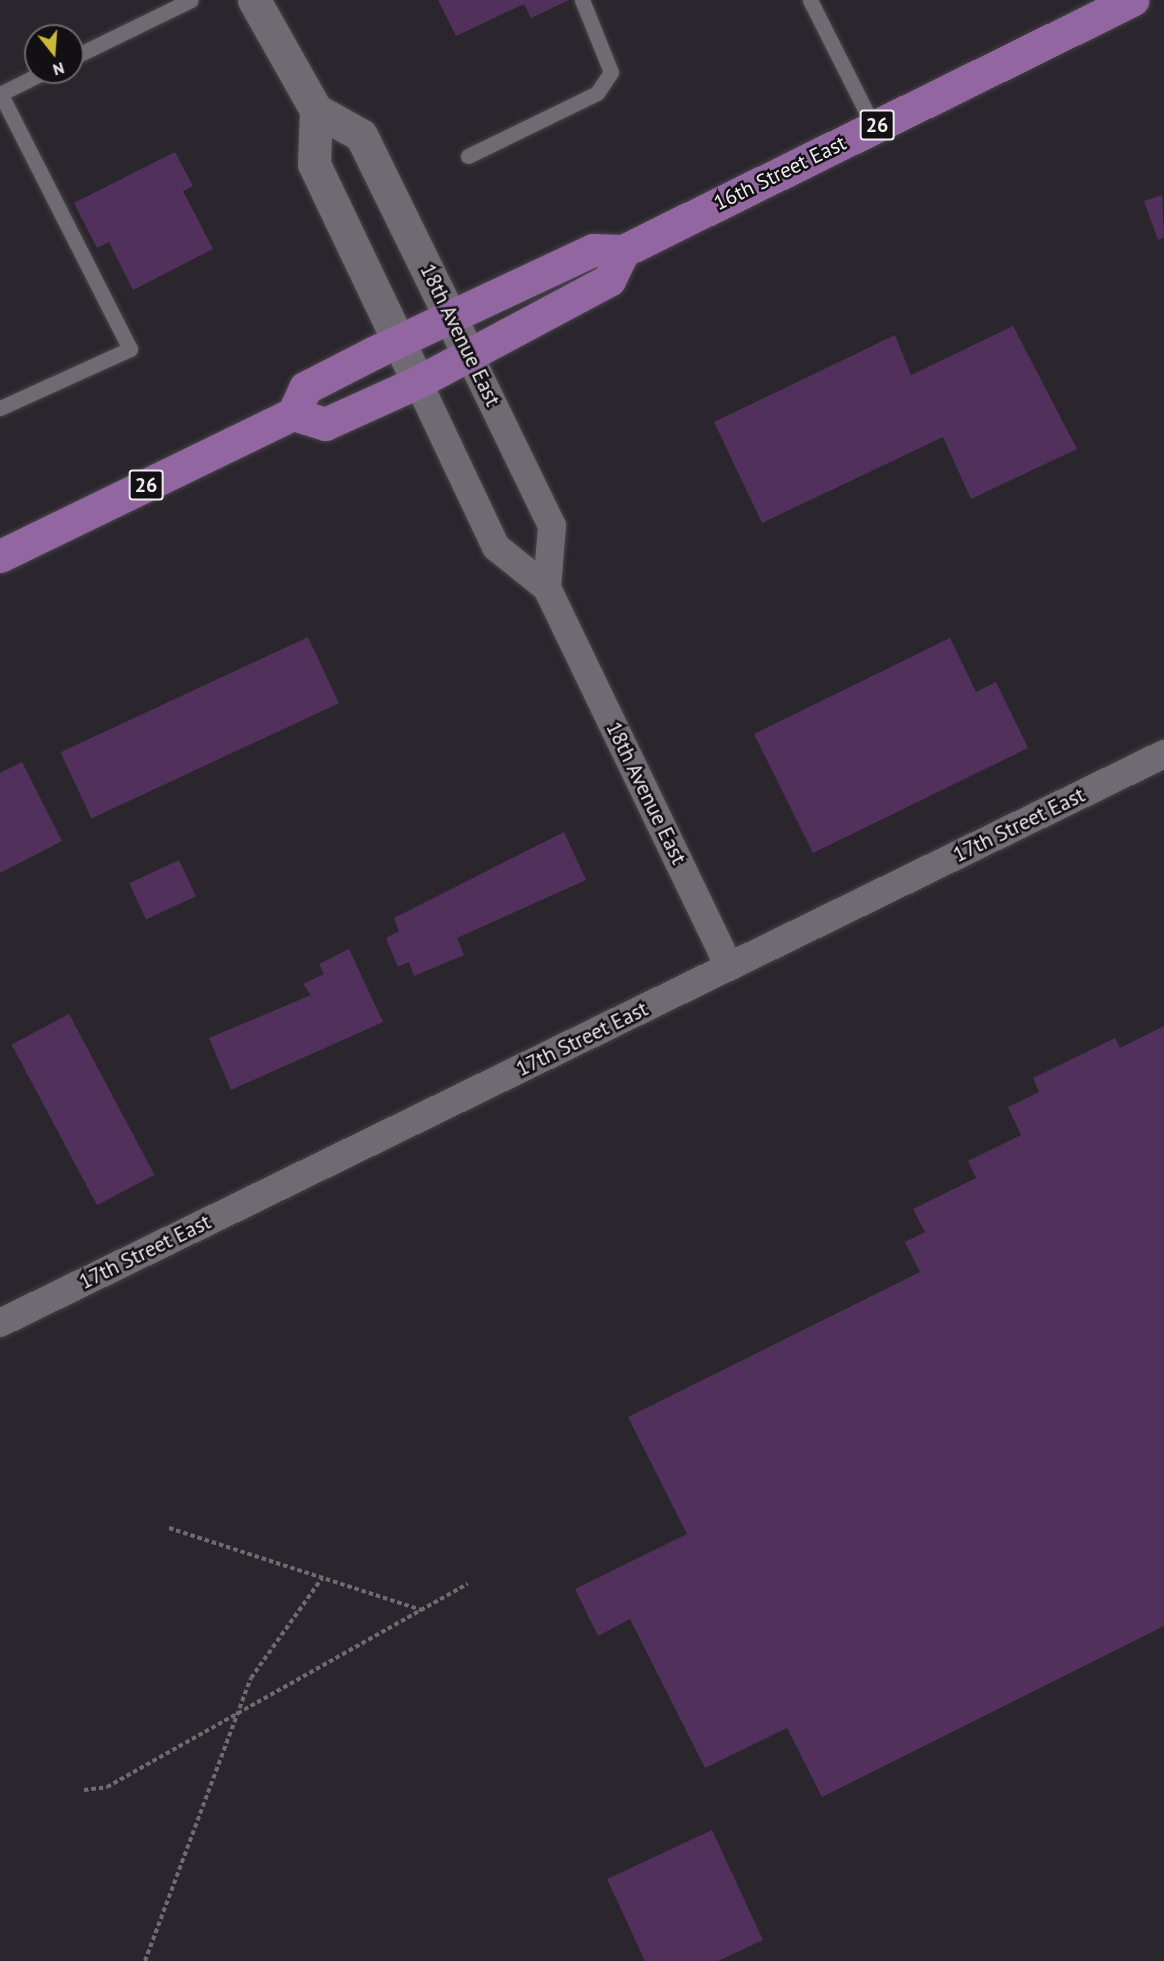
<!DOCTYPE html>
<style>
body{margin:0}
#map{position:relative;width:1164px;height:1961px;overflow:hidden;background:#2b262d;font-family:"PT Sans",sans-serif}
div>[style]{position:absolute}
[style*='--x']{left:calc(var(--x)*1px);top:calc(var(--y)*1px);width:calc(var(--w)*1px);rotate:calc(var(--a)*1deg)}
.building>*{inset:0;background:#51315b;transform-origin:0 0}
.path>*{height:4px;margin-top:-2px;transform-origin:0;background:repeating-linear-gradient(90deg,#6f6b71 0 4.5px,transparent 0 7.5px)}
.roads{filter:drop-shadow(0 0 2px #484449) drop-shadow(0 0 2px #484449)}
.service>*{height:15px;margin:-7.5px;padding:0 7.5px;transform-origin:7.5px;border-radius:7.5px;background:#706a72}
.minor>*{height:28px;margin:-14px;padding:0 14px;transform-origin:14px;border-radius:14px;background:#706a72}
.tertiary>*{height:33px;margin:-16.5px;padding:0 16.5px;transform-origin:16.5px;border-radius:16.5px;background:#706a72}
.primary>*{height:33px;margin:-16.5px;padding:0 16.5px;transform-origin:16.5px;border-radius:16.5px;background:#9266a0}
span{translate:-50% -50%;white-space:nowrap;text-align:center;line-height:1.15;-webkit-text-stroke:5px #121013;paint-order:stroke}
.shield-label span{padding:2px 4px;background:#121013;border:2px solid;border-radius:4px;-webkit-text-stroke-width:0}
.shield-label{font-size:20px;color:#eeebef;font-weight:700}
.street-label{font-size:21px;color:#eeebef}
.north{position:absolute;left:24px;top:24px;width:60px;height:60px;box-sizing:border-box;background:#121013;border:2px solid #6a686b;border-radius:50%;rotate:163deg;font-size:16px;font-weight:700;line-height:24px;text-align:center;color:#eeebef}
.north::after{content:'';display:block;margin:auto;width:21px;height:27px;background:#ccb938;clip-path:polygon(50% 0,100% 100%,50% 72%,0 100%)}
</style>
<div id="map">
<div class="building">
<div style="clip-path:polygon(438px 0,569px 0,531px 18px,524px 4px,456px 36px)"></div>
<div style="clip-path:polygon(175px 152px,193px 186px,183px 191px,213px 249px,133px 290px,109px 242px,97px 248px,74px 203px)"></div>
<div style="clip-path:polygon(1162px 195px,1164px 237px,1158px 240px,1144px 201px)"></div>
<div style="clip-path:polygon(1013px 326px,1077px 449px,971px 499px,943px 437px,762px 523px,714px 422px,895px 335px,911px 375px)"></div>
<div style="left:308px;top:637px;width:73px;height:273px;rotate:65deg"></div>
<div style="clip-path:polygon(950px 638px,976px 692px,996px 682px,1028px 748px,813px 853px,754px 734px)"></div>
<div style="clip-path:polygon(22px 762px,62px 841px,0 873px,0 773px)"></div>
<div style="clip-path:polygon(564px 832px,586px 880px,457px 938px,464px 955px,414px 976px,409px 962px,398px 967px,386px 938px,399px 931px,394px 918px)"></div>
<div style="left:179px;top:860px;width:40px;height:55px;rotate:65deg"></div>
<div style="clip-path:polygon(349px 949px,383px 1022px,231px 1090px,209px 1038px,311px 995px,303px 984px,324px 974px,319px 964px)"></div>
<div style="left:69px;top:1014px;width:182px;height:65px;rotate:62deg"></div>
<div style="clip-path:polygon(1164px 1026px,1164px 1626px,822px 1797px,787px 1728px,705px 1768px,630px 1619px,598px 1636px,575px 1589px,687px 1534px,628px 1417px,920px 1272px,905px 1242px,925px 1232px,913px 1209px,976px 1178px,968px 1161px,1021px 1135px,1008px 1107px,1039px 1092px,1033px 1078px,1115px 1038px,1120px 1048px)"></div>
<div style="clip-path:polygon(712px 1830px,763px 1940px,718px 1961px,645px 1961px,607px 1879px)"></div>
</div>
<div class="path">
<div style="--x:169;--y:1528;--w:266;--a:18"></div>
<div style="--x:84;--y:1790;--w:23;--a:-7"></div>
<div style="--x:107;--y:1787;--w:414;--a:-29.4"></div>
<div style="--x:145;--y:1961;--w:302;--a:-69.5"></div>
<div style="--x:251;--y:1678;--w:123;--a:-54.6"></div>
</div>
<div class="roads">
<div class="service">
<div style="--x:810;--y:0;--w:142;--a:63.3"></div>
<div style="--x:72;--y:58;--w:132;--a:-26"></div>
<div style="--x:0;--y:94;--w:49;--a:-26.6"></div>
<div style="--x:468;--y:156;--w:144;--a:-26"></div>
<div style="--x:597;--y:93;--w:25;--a:-56"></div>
<div style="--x:611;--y:72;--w:78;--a:-111.9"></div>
<div style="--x:0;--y:408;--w:143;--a:-24.4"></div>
<div style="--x:130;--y:349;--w:287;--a:-116.9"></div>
</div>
<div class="minor">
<div style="--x:469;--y:355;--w:190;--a:64.1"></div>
<div style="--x:552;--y:526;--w:62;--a:94.6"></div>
<div style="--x:418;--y:382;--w:183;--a:64.7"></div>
<div style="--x:496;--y:547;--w:65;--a:38.8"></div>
<div style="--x:547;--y:588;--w:420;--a:64.3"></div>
<div style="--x:0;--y:1323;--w:1296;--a:-26.05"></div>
</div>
<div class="tertiary">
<div style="--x:254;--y:0;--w:126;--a:60.6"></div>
<div style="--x:316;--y:110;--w:51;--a:29.1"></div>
<div style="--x:361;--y:135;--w:245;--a:63.9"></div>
<div style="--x:316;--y:110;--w:54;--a:92.1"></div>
<div style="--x:314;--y:164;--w:242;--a:64.5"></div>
</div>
<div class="primary">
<div style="--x:293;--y:414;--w:34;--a:17"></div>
<div style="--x:325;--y:424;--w:102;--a:-24.3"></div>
<div style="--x:418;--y:382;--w:217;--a:-28.1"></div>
<div style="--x:609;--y:280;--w:32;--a:-64"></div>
<div style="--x:0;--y:556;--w:326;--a:-25.9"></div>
<div style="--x:293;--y:414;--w:29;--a:-65"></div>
<div style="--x:305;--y:388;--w:76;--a:-27.2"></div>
<div style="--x:373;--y:353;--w:243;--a:-25.1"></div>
<div style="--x:593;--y:250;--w:30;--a:2"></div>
<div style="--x:623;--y:251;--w:568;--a:-26.25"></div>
</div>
</div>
<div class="shield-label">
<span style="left:877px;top:125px">26</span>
<span style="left:146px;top:485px">26</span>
</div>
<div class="street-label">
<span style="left:780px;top:173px;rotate:-26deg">16th Street East</span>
<span style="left:460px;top:335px;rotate:64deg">18th Avenue East</span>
<span style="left:646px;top:793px;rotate:64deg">18th Avenue East</span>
<span style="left:1019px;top:825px;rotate:-26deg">17th Street East</span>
<span style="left:582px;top:1039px;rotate:-26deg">17th Street East</span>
<span style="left:145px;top:1252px;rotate:-26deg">17th Street East</span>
</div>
<div class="north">N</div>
</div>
